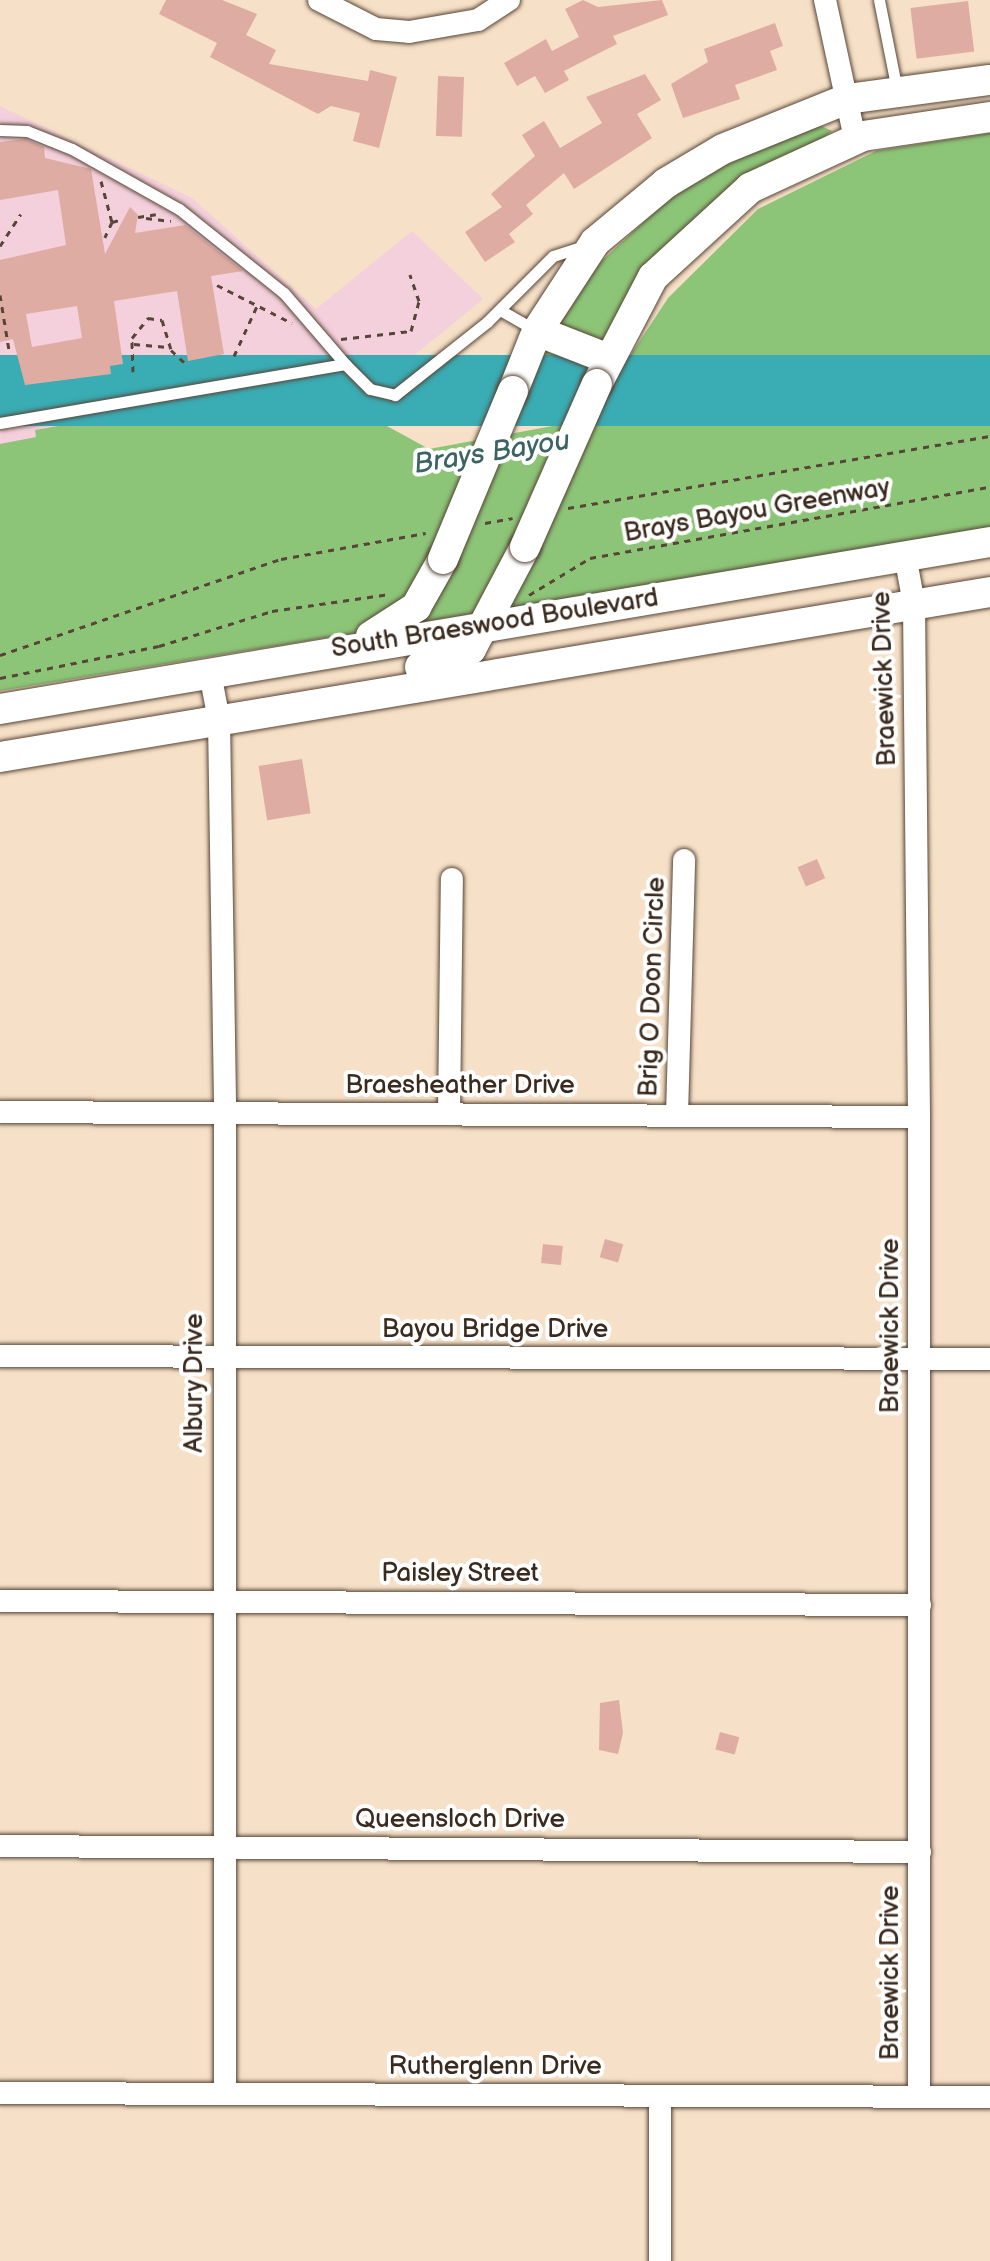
<!DOCTYPE html>
<style>
body{margin:0}
#map{position:relative;width:990px;height:2261px;overflow:hidden;background:#f6e0c7;font-family:"Balsamiq Sans",sans-serif}
div>[style]{position:absolute}
[style*='--x']{left:calc(var(--x)*1px);top:calc(var(--y)*1px);width:calc(var(--w)*1px);rotate:calc(var(--a)*1deg)}
.built>*{inset:0;background:#f4cfdc}
.green>*{inset:0;background:#8dc578}
.water>*{inset:0;background:#3aacb4;transform-origin:0 0}
.building>*{inset:0;background:#dfaca3;transform-origin:0 0}
.path>*{height:3px;margin-top:-1.5px;transform-origin:0;background:repeating-linear-gradient(90deg,#574537 0 6px,transparent 0 12px)}
.roads{filter:drop-shadow(0 0 2px #574537) drop-shadow(0 0 2px #574537)}
.lane>*{height:11px;margin:-5.5px;padding:0 5.5px;transform-origin:5.5px;border-radius:5.5px;background:#fff}
.street>*{height:22px;margin:-11px;padding:0 11px;transform-origin:11px;border-radius:11px;background:#fff}
.secondary>*{height:30px;margin:-15px;padding:0 15px;transform-origin:15px;border-radius:15px;background:#fff}
.bridges{filter:drop-shadow(0 0 2px #574537) drop-shadow(0 0 2px #574537)}
.secondary-bridge>*{height:30px;margin:-15px;padding:0 15px;transform-origin:15px;border-radius:15px;background:#fff}
span{translate:-50% -50%;white-space:nowrap;text-align:center;line-height:1.15;-webkit-text-stroke:8px #fff;paint-order:stroke}
.street-label{font-size:26px;color:#3b2a1e}
.water-label{font-size:28px;color:#3b6462;font-style:italic}
</style>
<div id="map">
<div class="built">
<div style="clip-path:polygon(0 106px,192px 198px,316px 309px,412px 231px,483px 299px,389px 376px,392px 401px,365px 414px,284px 411px,0 457px)"></div>
</div>
<div class="green">
<div style="clip-path:polygon(817px 124px,832px 131px,636px 286px,602px 342px,558px 326px,595px 267px,687px 182px)"></div>
<div style="clip-path:polygon(990px 133px,990px 529px,0 691px,0 444px,36px 437px,35px 430px,308px 383px,429px 449px,644px 409px,628px 359px,668px 298px,758px 209px,876px 151px)"></div>
<div style="clip-path:polygon(546px 349px,589px 366px,585px 376px,531px 384px)"></div>
</div>
<div class="water">
<div style="left:990px;top:355px;width:71px;height:1003px;rotate:90deg"></div>
</div>
<div class="building">
<div style="clip-path:polygon(166px 0,222px 0,257px 14px,246px 35px,276px 50px,269px 64px,368px 81px,370px 70px,397px 77px,379px 148px,353px 141px,360px 113px,331px 106px,318px 114px,210px 57px,217px 43px,159px 14px)"></div>
<div style="clip-path:polygon(583px 0,598px 7px,662px 0,668px 15px,613px 36px,617px 44px,564px 71px,569px 80px,545px 93px,535px 76px,517px 86px,504px 63px,546px 39px,552px 51px,579px 37px,565px 9px)"></div>
<div style="left:968px;top:1px;width:51px;height:58px;rotate:83deg"></div>
<div style="clip-path:polygon(775px 23px,783px 46px,770px 51px,777px 70px,735px 85px,740px 99px,683px 118px,671px 84px,708px 62px,704px 49px)"></div>
<div style="clip-path:polygon(645px 74px,661px 100px,637px 114px,652px 138px,574px 189px,564px 173px,526px 205px,533px 214px,509px 234px,515px 242px,485px 262px,465px 232px,502px 207px,491px 194px,535px 156px,522px 135px,544px 121px,560px 148px,602px 123px,586px 97px)"></div>
<div style="left:438px;top:76px;width:26px;height:60px;rotate:2deg"></div>
<div style="clip-path:polygon(evenodd,25px 139px,44px 147px,45px 158px,91px 169px,105px 254px,130px 207px,138px 215px,135px 233px,185px 225px,243px 271px,211px 276px,224px 354px,188px 361px,177px 291px,114px 301px,123px 364px,110px 366px,111px 374px,25px 385px,13px 339px,0 342px,0 260px,66px 245px,58px 190px,0 200px,0 142px,25px 139px,77px 306px,82px 338px,32px 347px,26px 314px,77px 306px)"></div>
<div style="left:302px;top:759px;width:55px;height:44px;rotate:81deg"></div>
<div style="left:817px;top:859px;width:21px;height:21px;rotate:67deg"></div>
<div style="left:605px;top:1239px;width:19px;height:19px;rotate:16deg"></div>
<div style="left:543px;top:1244px;width:20px;height:19px;rotate:6deg"></div>
<div style="clip-path:polygon(619px 1700px,623px 1733px,618px 1754px,599px 1750px,600px 1703px)"></div>
<div style="left:720px;top:1732px;width:20px;height:18px;rotate:15deg"></div>
</div>
<div class="path">
<div style="--x:101;--y:181;--w:42;--a:75"></div>
<div style="--x:112;--y:222;--w:17;--a:115"></div>
<div style="--x:138;--y:217;--w:18;--a:-9"></div>
<div style="--x:146;--y:218;--w:25;--a:7"></div>
<div style="--x:112;--y:222;--w:11;--a:-15"></div>
<div style="--x:0;--y:246;--w:38;--a:-57"></div>
<div style="--x:217;--y:285;--w:84;--a:26.9"></div>
<div style="--x:0;--y:295;--w:56;--a:80.7"></div>
<div style="--x:341;--y:339;--w:70;--a:-6.5"></div>
<div style="--x:411;--y:331;--w:31;--a:-75"></div>
<div style="--x:419;--y:301;--w:28;--a:-109"></div>
<div style="--x:134;--y:344;--w:37;--a:5"></div>
<div style="--x:234;--y:356;--w:55;--a:-65.3"></div>
<div style="--x:133;--y:372;--w:34;--a:-92"></div>
<div style="--x:132;--y:338;--w:26;--a:-51"></div>
<div style="--x:148;--y:318;--w:14;--a:8"></div>
<div style="--x:162;--y:320;--w:31;--a:73"></div>
<div style="--x:171;--y:350;--w:21;--a:43"></div>
<div style="--x:568;--y:508;--w:428;--a:-9.7"></div>
<div style="--x:485;--y:523;--w:28;--a:-10"></div>
<div style="--x:529;--y:595;--w:71;--a:-31.2"></div>
<div style="--x:590;--y:558;--w:406;--a:-10.1"></div>
<div style="--x:0;--y:655;--w:297;--a:-18.9"></div>
<div style="--x:281;--y:559;--w:147;--a:-10.2"></div>
<div style="--x:0;--y:678;--w:162;--a:-11.4"></div>
<div style="--x:159;--y:646;--w:118;--a:-17.2"></div>
<div style="--x:272;--y:611;--w:119;--a:-8.2"></div>
</div>
<div class="roads">
<div class="lane">
<div style="--x:879;--y:0;--w:92;--a:78.7"></div>
<div style="--x:0;--y:130;--w:27;--a:2"></div>
<div style="--x:27;--y:131;--w:48;--a:21.8"></div>
<div style="--x:72;--y:149;--w:123;--a:29.3"></div>
<div style="--x:179;--y:209;--w:134;--a:38.7"></div>
<div style="--x:284;--y:293;--w:94;--a:49.3"></div>
<div style="--x:500;--y:310;--w:43;--a:29.6"></div>
<div style="--x:0;--y:423;--w:350;--a:-9.7"></div>
<div style="--x:345;--y:364;--w:35;--a:45"></div>
<div style="--x:370;--y:389;--w:26;--a:13"></div>
<div style="--x:395;--y:395;--w:117;--a:-38.4"></div>
<div style="--x:487;--y:322;--w:93;--a:-45"></div>
<div style="--x:553;--y:256;--w:32;--a:-18"></div>
</div>
<div class="street">
<div style="--x:319;--y:0;--w:64;--a:27"></div>
<div style="--x:376;--y:29;--w:33;--a:5"></div>
<div style="--x:409;--y:32;--w:70;--a:-9.9"></div>
<div style="--x:478;--y:20;--w:37;--a:-33"></div>
<div style="--x:825;--y:0;--w:142;--a:77.8"></div>
<div style="--x:905;--y:555;--w:50;--a:79.6"></div>
<div style="--x:914;--y:604;--w:513;--a:89.44"></div>
<div style="--x:919;--y:1117;--w:979;--a:90"></div>
<div style="--x:210;--y:673;--w:48;--a:79.2"></div>
<div style="--x:219;--y:720;--w:393;--a:89.1"></div>
<div style="--x:225;--y:1113;--w:981;--a:90"></div>
<div style="--x:0;--y:1112;--w:919;--a:0.31"></div>
<div style="--x:449;--y:1114;--w:235;--a:-89.3"></div>
<div style="--x:677;--y:1115;--w:255;--a:-88.4"></div>
<div style="--x:0;--y:1356;--w:990;--a:0.17"></div>
<div style="--x:0;--y:1601;--w:920;--a:0.25"></div>
<div style="--x:0;--y:1846;--w:920;--a:0.37"></div>
<div style="--x:0;--y:2093;--w:990;--a:0.23"></div>
<div style="--x:660;--y:2096;--w:165;--a:90"></div>
</div>
<div class="secondary">
<div style="--x:537;--y:331;--w:77;--a:21.3"></div>
<div style="--x:597;--y:384;--w:121;--a:-62.4"></div>
<div style="--x:653;--y:277;--w:132;--a:-42.5"></div>
<div style="--x:750;--y:188;--w:124;--a:-24.7"></div>
<div style="--x:863;--y:136;--w:128;--a:-8.5"></div>
<div style="--x:513;--y:391;--w:65;--a:-68.2"></div>
<div style="--x:537;--y:331;--w:106;--a:-56.9"></div>
<div style="--x:595;--y:242;--w:92;--a:-39.7"></div>
<div style="--x:666;--y:183;--w:66;--a:-30.8"></div>
<div style="--x:723;--y:149;--w:134;--a:-22"></div>
<div style="--x:847;--y:99;--w:144;--a:-7.6"></div>
<div style="--x:371;--y:636;--w:54;--a:-32.8"></div>
<div style="--x:416;--y:607;--w:55;--a:-60.6"></div>
<div style="--x:420;--y:667;--w:54;--a:-19.4"></div>
<div style="--x:471;--y:649;--w:115;--a:-62.1"></div>
<div style="--x:0;--y:709;--w:1004;--a:-9.57"></div>
<div style="--x:0;--y:757;--w:1004;--a:-9.46"></div>
</div>
</div>
<div class="bridges">
<div class="secondary-bridge">
<div style="--x:525;--y:547;--w:178;--a:-66.2"></div>
<div style="--x:443;--y:559;--w:182;--a:-67.4"></div>
</div>
</div>
<div class="street-label">
<span style="left:757px;top:511px;rotate:-10deg">Brays Bayou Greenway</span>
<span style="left:495px;top:624px;rotate:-9deg">South Braeswood Boulevard</span>
<span style="left:885px;top:679px;rotate:-92deg">Braewick Drive</span>
<span style="left:653px;top:987px;rotate:-88deg">Brig O Doon Circle</span>
<span style="left:460px;top:1086px">Braesheather Drive</span>
<span style="left:891px;top:1326px;rotate:-90deg">Braewick Drive</span>
<span style="left:495px;top:1330px">Bayou Bridge Drive</span>
<span style="left:195px;top:1383px;rotate:-90deg">Albury Drive</span>
<span style="left:460px;top:1574px">Paisley Street</span>
<span style="left:460px;top:1820px">Queensloch Drive</span>
<span style="left:891px;top:1973px;rotate:-90deg">Braewick Drive</span>
<span style="left:495px;top:2067px">Rutherglenn Drive</span>
</div>
<div class="water-label">
<span style="left:492px;top:453px;rotate:-9deg">Brays Bayou</span>
</div>
</div>
